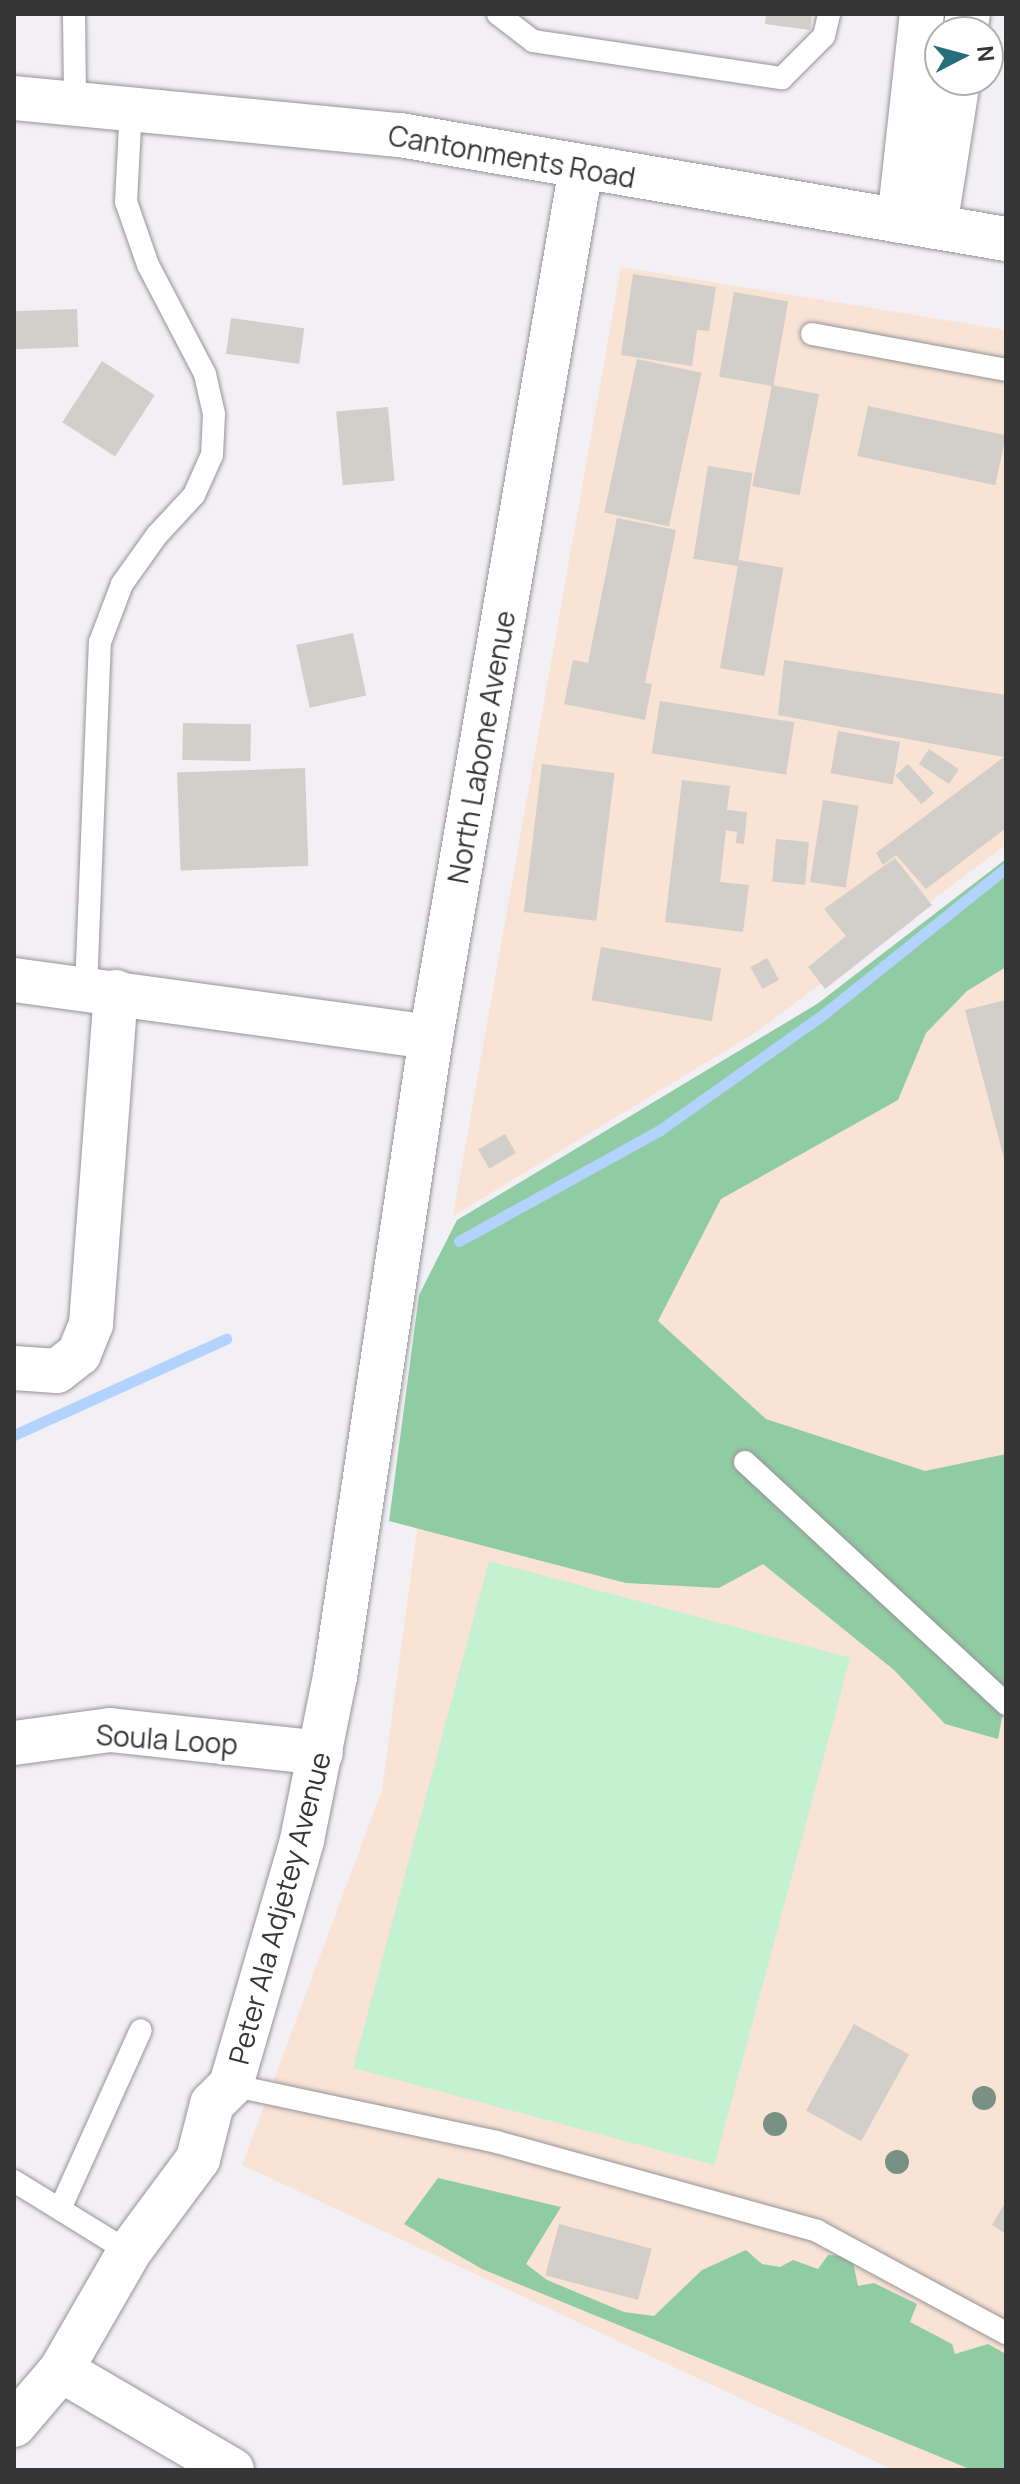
<!DOCTYPE html>
<style>
body{margin:0}
#map{position:relative;width:1020px;height:2484px;overflow:hidden;background:#f3f0f5;font-family:Manrope,sans-serif}
div>[style]{position:absolute}
[style*='--x']{left:calc(var(--x)*1px);top:calc(var(--y)*1px);width:calc(var(--w)*1px);rotate:calc(var(--a)*1deg)}
.education>*{inset:0;background:#f8e3d5}
.green>*{inset:0;background:#c4f1d2;transform-origin:0 0}
.forest>*{inset:0;background:#8fcca3}
.stream>*{height:11px;margin:-5.5px;padding:0 5.5px;transform-origin:5.5px;border-radius:5.5px;background:#b1d3fd}
.building>*{inset:0;background:#d2ceca;transform-origin:0 0}
.roads{filter:drop-shadow(0 0 2px #969498) drop-shadow(0 0 2px #969498)}
.service>*{height:22px;margin:-11px;padding:0 11px;transform-origin:11px;border-radius:11px;background:#fff}
.minor>*{height:44px;margin:-22px;padding:0 22px;transform-origin:22px;border-radius:22px;background:#fff}
.tertiary>*{height:44px;margin:-22px;padding:0 22px;transform-origin:22px;border-radius:22px;background:#fff}
.trees>*{width:24px;height:24px;margin:-12px;border-radius:50%;background:#789184}
span{translate:-50% -50%;white-space:nowrap;text-align:center;line-height:1.15;-webkit-text-stroke:7px #fff;paint-order:stroke}
.street-label{font-size:28px;color:#373637}
.frame{position:absolute;inset:0;border:16px solid #373637;pointer-events:none}
.north{position:absolute;left:924px;top:16px;width:80px;height:80px;box-sizing:border-box;background:#fff;border:2px solid #afafaf;border-radius:50%;rotate:84deg;font-size:22px;font-weight:700;line-height:32px;text-align:center;color:#373637}
.north::after{content:'';display:block;margin:auto;width:28px;height:36px;background:#266e79;clip-path:polygon(50% 0,100% 100%,50% 72%,0 100%)}
</style>
<div id="map">
<div class="education">
<div style="clip-path:polygon(621px 267px,1006px 330px,1006px 845px,758px 1031px,453px 1216px)"></div>
<div style="clip-path:polygon(1006px 927px,1006px 2470px,894px 2470px,242px 2165px,382px 1790px,450px 1285px)"></div>
</div>
<div class="green">
<div style="left:489px;top:1561px;width:374px;height:525px;rotate:15deg"></div>
</div>
<div class="forest">
<div style="clip-path:polygon(1006px 859px,1006px 967px,967px 991px,926px 1033px,898px 1100px,721px 1199px,658px 1321px,766px 1419px,925px 1471px,1006px 1454px,1006px 1696px,998px 1739px,945px 1724px,894px 1670px,763px 1564px,719px 1588px,626px 1583px,389px 1521px,419px 1295px,457px 1220px,817px 1004px)"></div>
<div style="clip-path:polygon(438px 2178px,561px 2207px,526px 2264px,547px 2280px,624px 2312px,654px 2316px,702px 2270px,746px 2250px,762px 2264px,780px 2267px,793px 2260px,818px 2269px,828px 2255px,852px 2257px,858px 2286px,874px 2283px,917px 2304px,910px 2322px,952px 2344px,955px 2354px,988px 2344px,1006px 2354px,1006px 2470px,972px 2470px,482px 2269px,404px 2224px)"></div>
</div>
<div class="stream">
<div style="--x:459;--y:1241;--w:230;--a:-28.9"></div>
<div style="--x:660;--y:1130;--w:202;--a:-35.3"></div>
<div style="--x:825;--y:1013;--w:232;--a:-38.7"></div>
<div style="--x:14;--y:1435;--w:233;--a:-24.4"></div>
</div>
<div class="building">
<div style="clip-path:polygon(766px 14px,812px 14px,810px 30px,765px 24px)"></div>
<div style="clip-path:polygon(633px 274px,716px 287px,709px 331px,697px 330px,692px 366px,621px 355px)"></div>
<div style="left:734px;top:292px;width:55px;height:86px;rotate:10deg"></div>
<div style="left:77px;top:309px;width:38px;height:63px;rotate:88deg"></div>
<div style="left:231px;top:318px;width:74px;height:36px;rotate:8deg"></div>
<div style="left:637px;top:359px;width:66px;height:157px;rotate:12deg"></div>
<div style="left:102px;top:361px;width:63px;height:73px;rotate:33deg"></div>
<div style="left:772px;top:385px;width:48px;height:103px;rotate:11deg"></div>
<div style="left:868px;top:406px;width:141px;height:51px;rotate:12deg"></div>
<div style="left:388px;top:407px;width:74px;height:52px;rotate:85deg"></div>
<div style="left:708px;top:466px;width:45px;height:94px;rotate:9deg"></div>
<div style="clip-path:polygon(617px 518px,676px 530px,645px 683px,652px 684px,645px 720px,564px 704px,573px 660px,588px 663px)"></div>
<div style="left:739px;top:560px;width:45px;height:110px;rotate:10deg"></div>
<div style="left:353px;top:633px;width:64px;height:58px;rotate:78deg"></div>
<div style="clip-path:polygon(784px 660px,1006px 695px,1006px 828px,926px 889px,896px 855px,883px 865px,876px 853px,1004px 757px,778px 715px)"></div>
<div style="left:660px;top:701px;width:136px;height:53px;rotate:9deg"></div>
<div style="left:183px;top:723px;width:68px;height:37px;rotate:1deg"></div>
<div style="left:838px;top:731px;width:63px;height:43px;rotate:10deg"></div>
<div style="left:929px;top:749px;width:36px;height:18px;rotate:34deg"></div>
<div style="left:542px;top:764px;width:73px;height:149px;rotate:7deg"></div>
<div style="left:908px;top:764px;width:39px;height:17px;rotate:48deg"></div>
<div style="left:305px;top:768px;width:98px;height:128px;rotate:88deg"></div>
<div style="clip-path:polygon(682px 780px,730px 786px,727px 810px,747px 812px,744px 844px,736px 843px,737px 832px,726px 830px,720px 882px,749px 885px,743px 932px,665px 922px)"></div>
<div style="left:823px;top:800px;width:36px;height:83px;rotate:9deg"></div>
<div style="left:776px;top:839px;width:33px;height:43px;rotate:5deg"></div>
<div style="clip-path:polygon(895px 858px,932px 905px,825px 989px,808px 967px,846px 936px,824px 909px)"></div>
<div style="left:601px;top:947px;width:122px;height:54px;rotate:10deg"></div>
<div style="left:767px;top:958px;width:25px;height:19px;rotate:61deg"></div>
<div style="clip-path:polygon(1006px 1000px,1006px 1162px,1005px 1162px,965px 1010px)"></div>
<div style="left:505px;top:1134px;width:22px;height:31px;rotate:60deg"></div>
<div style="left:854px;top:2024px;width:63px;height:99px;rotate:29deg"></div>
<div style="clip-path:polygon(1006px 2201px,1006px 2234px,992px 2225px)"></div>
<div style="left:559px;top:2224px;width:96px;height:53px;rotate:15deg"></div>
</div>
<div class="roads">
<div class="service">
<div style="--x:74;--y:14;--w:88;--a:89.3"></div>
<div style="--x:498;--y:14;--w:44;--a:37.6"></div>
<div style="--x:533;--y:41;--w:252;--a:8.5"></div>
<div style="--x:782;--y:78;--w:59;--a:-45"></div>
<div style="--x:824;--y:36;--w:23;--a:-77"></div>
<div style="--x:812;--y:334;--w:197;--a:10.5"></div>
<div style="--x:86;--y:988;--w:346;--a:-87.7"></div>
<div style="--x:100;--y:642;--w:62;--a:-69.2"></div>
<div style="--x:122;--y:584;--w:60;--a:-54.5"></div>
<div style="--x:157;--y:535;--w:54;--a:-47.2"></div>
<div style="--x:194;--y:495;--w:44;--a:-65.8"></div>
<div style="--x:212;--y:455;--w:41;--a:-87.2"></div>
<div style="--x:214;--y:414;--w:41;--a:-102.7"></div>
<div style="--x:205;--y:374;--w:123;--a:-117.6"></div>
<div style="--x:148;--y:265;--w:67;--a:-109.2"></div>
<div style="--x:126;--y:202;--w:94;--a:-87"></div>
<div style="--x:745;--y:1462;--w:356;--a:42.8"></div>
<div style="--x:231;--y:2085;--w:272;--a:12.1"></div>
<div style="--x:497;--y:2142;--w:332;--a:15.5"></div>
<div style="--x:817;--y:2231;--w:215;--a:28.4"></div>
<div style="--x:14;--y:2181;--w:135;--a:31.7"></div>
<div style="--x:60;--y:2209;--w:196;--a:-65.7"></div>
</div>
<div class="minor">
<div style="--x:965;--y:32;--w:18;--a:-81"></div>
<div style="--x:899;--y:221;--w:208;--a:-83.7"></div>
<div style="--x:935;--y:227;--w:149;--a:-81.1"></div>
<div style="--x:14;--y:980;--w:421;--a:7.8"></div>
<div style="--x:14;--y:1368;--w:43;--a:4"></div>
<div style="--x:57;--y:1371;--w:28;--a:-38"></div>
<div style="--x:79;--y:1354;--w:32;--a:-68"></div>
<div style="--x:91;--y:1324;--w:333;--a:-85.7"></div>
<div style="--x:14;--y:1743;--w:97;--a:-7.7"></div>
<div style="--x:110;--y:1730;--w:212;--a:6.2"></div>
</div>
<div class="tertiary">
<div style="--x:14;--y:98;--w:388;--a:5.5"></div>
<div style="--x:400;--y:135;--w:615;--a:9.74"></div>
<div style="--x:61;--y:2370;--w:198;--a:30.3"></div>
<div style="--x:14;--y:2425;--w:72;--a:-49.5"></div>
<div style="--x:61;--y:2370;--w:136;--a:-60"></div>
<div style="--x:129;--y:2252;--w:116;--a:-53.4"></div>
<div style="--x:198;--y:2159;--w:57;--a:-75.7"></div>
<div style="--x:212;--y:2104;--w:27;--a:-45"></div>
<div style="--x:231;--y:2085;--w:255;--a:-73.8"></div>
<div style="--x:302;--y:1840;--w:166;--a:-78.6"></div>
<div style="--x:335;--y:1677;--w:647;--a:-81.47"></div>
<div style="--x:431;--y:1037;--w:882;--a:-80.21"></div>
</div>
</div>
<div class="trees">
<div style="left:984px;top:2098px"></div>
<div style="left:775px;top:2124px"></div>
<div style="left:897px;top:2162px"></div>
</div>
<div class="street-label">
<span style="left:512px;top:156px;rotate:10deg">Cantonments Road</span>
<span style="left:481px;top:747px;rotate:-80deg">North Labone Avenue</span>
<span style="left:167px;top:1739px;rotate:4deg">Soula Loop</span>
<span style="left:279px;top:1908px;rotate:-75deg">Peter Ala Adjetey Avenue</span>
</div>
<div class="frame"></div>
<div class="north">N</div>
</div>
